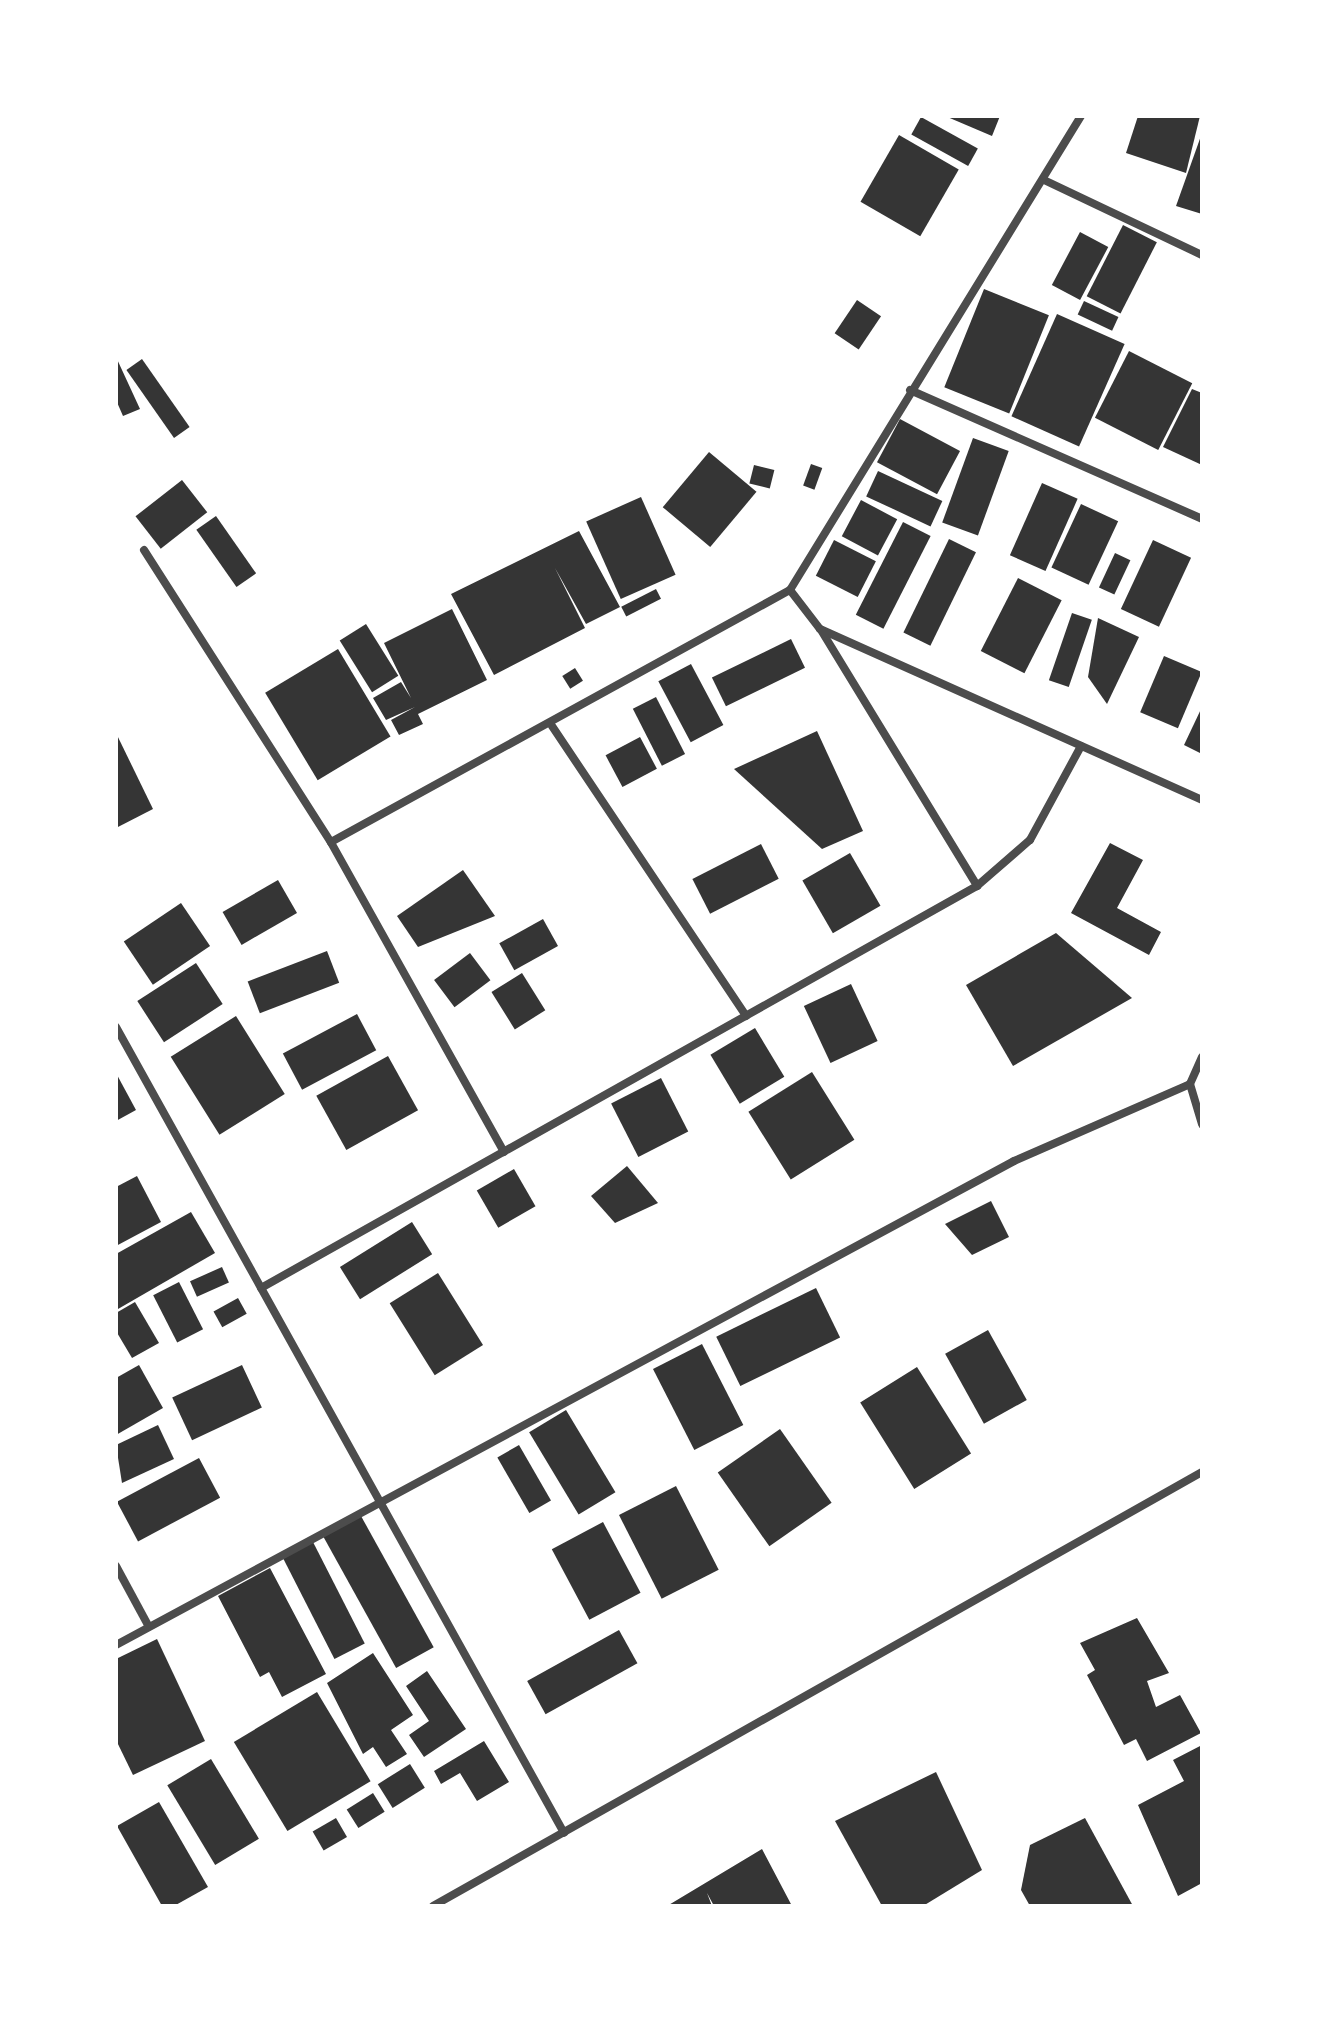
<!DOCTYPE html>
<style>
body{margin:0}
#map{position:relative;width:1318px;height:2022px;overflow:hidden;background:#fff;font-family:Arial,sans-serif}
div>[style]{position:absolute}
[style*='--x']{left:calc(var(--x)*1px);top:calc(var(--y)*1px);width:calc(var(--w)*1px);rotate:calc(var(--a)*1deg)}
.building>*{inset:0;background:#353535;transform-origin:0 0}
.minor>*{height:8px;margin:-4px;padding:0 4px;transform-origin:4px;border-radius:4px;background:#4c4c4c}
span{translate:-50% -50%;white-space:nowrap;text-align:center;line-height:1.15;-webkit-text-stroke:8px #fff;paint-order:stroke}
.frame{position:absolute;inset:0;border:118px solid #fff;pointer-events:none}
</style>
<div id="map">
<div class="building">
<div style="clip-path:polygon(945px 116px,1000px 116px,992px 136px)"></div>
<div style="clip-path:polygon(1138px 116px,1200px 116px,1186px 173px,1126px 153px)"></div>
<div style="left:921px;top:117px;width:65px;height:20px;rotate:29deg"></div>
<div style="clip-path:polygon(1202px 133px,1202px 214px,1176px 206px)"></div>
<div style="left:899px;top:135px;width:69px;height:77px;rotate:30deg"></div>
<div style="left:1123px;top:225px;width:38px;height:80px;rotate:27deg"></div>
<div style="left:1080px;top:232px;width:32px;height:60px;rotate:28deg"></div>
<div style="left:984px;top:289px;width:70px;height:106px;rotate:22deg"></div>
<div style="left:857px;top:300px;width:29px;height:40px;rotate:34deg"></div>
<div style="left:1084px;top:301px;width:38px;height:15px;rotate:25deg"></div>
<div style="left:1057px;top:314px;width:74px;height:112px;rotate:24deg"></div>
<div style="left:1129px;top:351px;width:71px;height:75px;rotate:27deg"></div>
<div style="clip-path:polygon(116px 357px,140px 409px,123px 416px,116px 400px)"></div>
<div style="left:142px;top:359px;width:83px;height:19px;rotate:55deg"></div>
<div style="clip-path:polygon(1192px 389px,1202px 393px,1202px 465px,1163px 447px)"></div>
<div style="left:900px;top:419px;width:68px;height:49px;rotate:28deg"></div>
<div style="left:973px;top:438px;width:38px;height:90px;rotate:20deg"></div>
<div style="left:709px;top:452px;width:62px;height:72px;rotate:40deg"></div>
<div style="left:811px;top:464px;width:12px;height:23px;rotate:20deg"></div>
<div style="left:754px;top:465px;width:21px;height:19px;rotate:14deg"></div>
<div style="left:878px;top:471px;width:71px;height:28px;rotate:25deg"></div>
<div style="left:182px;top:480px;width:41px;height:59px;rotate:52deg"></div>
<div style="left:1042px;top:483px;width:39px;height:79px;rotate:24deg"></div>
<div style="left:641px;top:497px;width:85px;height:60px;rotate:66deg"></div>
<div style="left:861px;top:500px;width:41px;height:41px;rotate:28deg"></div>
<div style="left:1081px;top:504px;width:41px;height:70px;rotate:25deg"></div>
<div style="left:216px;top:516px;width:70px;height:24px;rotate:55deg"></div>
<div style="left:903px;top:522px;width:31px;height:104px;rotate:27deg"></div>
<div style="clip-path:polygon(579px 531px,620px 607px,586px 624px,555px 568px,585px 628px,494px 675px,451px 594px)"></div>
<div style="left:949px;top:539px;width:30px;height:104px;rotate:26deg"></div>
<div style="left:834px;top:540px;width:47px;height:40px;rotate:27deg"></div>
<div style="left:1153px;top:540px;width:42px;height:76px;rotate:25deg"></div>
<div style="left:1115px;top:553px;width:17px;height:38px;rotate:25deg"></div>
<div style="left:1018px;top:578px;width:49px;height:82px;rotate:27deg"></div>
<div style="left:656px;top:589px;width:11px;height:39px;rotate:63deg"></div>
<div style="clip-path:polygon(452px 609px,487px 680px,418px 714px,423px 724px,399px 735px,391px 720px,415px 707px,386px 720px,373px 698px,401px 682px,411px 698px,384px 643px)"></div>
<div style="left:1072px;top:613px;width:21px;height:71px;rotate:19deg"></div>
<div style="clip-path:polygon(1098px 618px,1139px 637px,1107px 704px,1088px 677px)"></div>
<div style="left:366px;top:624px;width:61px;height:31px;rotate:58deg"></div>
<div style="left:791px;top:639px;width:32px;height:88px;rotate:64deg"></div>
<div style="left:338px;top:649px;width:102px;height:85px;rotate:59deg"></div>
<div style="left:1164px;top:656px;width:41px;height:61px;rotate:23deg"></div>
<div style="left:691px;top:664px;width:69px;height:37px;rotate:62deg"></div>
<div style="left:575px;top:668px;width:15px;height:15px;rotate:58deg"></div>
<div style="left:656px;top:697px;width:64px;height:26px;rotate:63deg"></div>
<div style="clip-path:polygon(1202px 707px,1202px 754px,1184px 745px)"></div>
<div style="clip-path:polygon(817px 731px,863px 831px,822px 849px,734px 769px)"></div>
<div style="clip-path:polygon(116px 733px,153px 809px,116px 828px)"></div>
<div style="left:640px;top:737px;width:36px;height:39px;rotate:62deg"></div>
<div style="clip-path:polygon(1110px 843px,1143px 860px,1117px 908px,1161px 932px,1149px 955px,1071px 913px)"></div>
<div style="left:761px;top:844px;width:39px;height:77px;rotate:63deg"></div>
<div style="left:850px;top:853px;width:61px;height:55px;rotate:60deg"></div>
<div style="clip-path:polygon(463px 870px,495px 916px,418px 947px,397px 916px)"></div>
<div style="left:278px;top:880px;width:38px;height:64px;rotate:60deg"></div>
<div style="left:181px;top:903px;width:52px;height:69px;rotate:56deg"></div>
<div style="left:543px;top:919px;width:31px;height:50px;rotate:61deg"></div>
<div style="clip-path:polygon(1056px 933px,1132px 998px,1013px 1066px,966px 985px)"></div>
<div style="left:327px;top:951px;width:34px;height:85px;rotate:69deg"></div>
<div style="left:470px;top:953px;width:34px;height:45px;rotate:53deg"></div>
<div style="left:196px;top:963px;width:49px;height:70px;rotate:57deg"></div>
<div style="left:522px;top:973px;width:44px;height:36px;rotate:58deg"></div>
<div style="left:851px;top:984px;width:63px;height:52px;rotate:65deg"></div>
<div style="left:357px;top:1014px;width:41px;height:84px;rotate:62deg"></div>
<div style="left:236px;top:1016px;width:92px;height:77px;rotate:58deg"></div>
<div style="left:755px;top:1028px;width:57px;height:52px;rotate:59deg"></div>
<div style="left:388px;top:1056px;width:62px;height:82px;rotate:61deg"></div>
<div style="left:812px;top:1072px;width:80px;height:75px;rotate:58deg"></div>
<div style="clip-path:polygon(116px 1073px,136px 1110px,116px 1121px)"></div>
<div style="left:661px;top:1078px;width:60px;height:56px;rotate:63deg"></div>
<div style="clip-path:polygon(627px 1166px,658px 1203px,615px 1223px,591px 1196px)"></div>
<div style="left:514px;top:1169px;width:43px;height:43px;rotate:60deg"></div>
<div style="clip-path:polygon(137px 1176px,161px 1222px,116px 1246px,116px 1187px)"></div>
<div style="clip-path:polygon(991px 1201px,1009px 1237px,972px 1255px,945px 1224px)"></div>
<div style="clip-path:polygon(191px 1212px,215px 1253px,118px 1309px,116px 1254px)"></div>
<div style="left:412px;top:1222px;width:38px;height:85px;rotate:58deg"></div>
<div style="left:222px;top:1267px;width:17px;height:35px;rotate:66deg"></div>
<div style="left:438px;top:1273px;width:85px;height:57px;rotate:58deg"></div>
<div style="left:179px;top:1282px;width:53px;height:29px;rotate:63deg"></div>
<div style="left:816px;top:1288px;width:55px;height:111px;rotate:64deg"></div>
<div style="left:238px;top:1298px;width:18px;height:28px;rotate:61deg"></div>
<div style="clip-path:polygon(135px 1302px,159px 1343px,132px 1358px,116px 1331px,116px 1313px)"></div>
<div style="left:988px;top:1330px;width:80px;height:49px;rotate:61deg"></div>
<div style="left:702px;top:1344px;width:91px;height:55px;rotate:63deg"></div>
<div style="clip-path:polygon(139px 1365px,163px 1408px,116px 1435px,116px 1378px)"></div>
<div style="left:242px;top:1365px;width:47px;height:77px;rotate:65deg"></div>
<div style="left:917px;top:1367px;width:102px;height:67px;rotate:58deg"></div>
<div style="left:566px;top:1410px;width:96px;height:43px;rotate:59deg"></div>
<div style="clip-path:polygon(158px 1425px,174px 1459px,122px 1483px,116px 1445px)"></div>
<div style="left:780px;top:1429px;width:90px;height:76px;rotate:55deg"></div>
<div style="left:519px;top:1445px;width:64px;height:25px;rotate:60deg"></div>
<div style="left:199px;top:1458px;width:45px;height:93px;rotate:62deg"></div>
<div style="left:676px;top:1486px;width:94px;height:64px;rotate:63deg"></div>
<div style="left:361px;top:1516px;width:150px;height:43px;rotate:61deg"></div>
<div style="left:603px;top:1522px;width:80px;height:58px;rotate:62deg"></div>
<div style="left:313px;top:1542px;width:114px;height:34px;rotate:63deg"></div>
<div style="clip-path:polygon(270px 1568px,326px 1674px,282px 1697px,269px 1672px,260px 1677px,218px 1596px)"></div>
<div style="clip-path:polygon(1137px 1618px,1169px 1673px,1147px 1681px,1156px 1707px,1180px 1695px,1201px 1733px,1147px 1761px,1136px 1739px,1124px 1745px,1087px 1675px,1095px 1670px,1080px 1643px)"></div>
<div style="left:619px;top:1630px;width:38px;height:105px;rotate:61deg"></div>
<div style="clip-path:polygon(157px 1639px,205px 1741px,133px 1775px,116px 1740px,116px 1659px)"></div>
<div style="clip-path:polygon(373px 1653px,413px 1715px,391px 1730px,407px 1754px,386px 1767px,373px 1747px,363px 1754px,327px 1683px)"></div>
<div style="clip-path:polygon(427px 1671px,466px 1729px,424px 1757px,409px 1735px,429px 1721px,406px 1686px)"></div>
<div style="left:317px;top:1692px;width:104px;height:97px;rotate:59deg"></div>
<div style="clip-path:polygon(484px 1741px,509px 1782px,477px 1801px,460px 1773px,441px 1784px,434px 1771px)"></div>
<div style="clip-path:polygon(1202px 1745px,1202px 1883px,1178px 1896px,1138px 1805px,1184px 1781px,1173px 1760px)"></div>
<div style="left:211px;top:1759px;width:93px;height:51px;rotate:59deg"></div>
<div style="left:410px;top:1764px;width:28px;height:38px;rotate:58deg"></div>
<div style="clip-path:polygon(936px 1772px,982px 1870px,923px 1906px,882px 1906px,835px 1821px)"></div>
<div style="left:373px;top:1793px;width:22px;height:31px;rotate:58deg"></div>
<div style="clip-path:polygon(159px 1802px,208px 1887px,174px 1906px,162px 1906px,117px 1826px)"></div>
<div style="left:336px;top:1818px;width:22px;height:27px;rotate:60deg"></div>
<div style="clip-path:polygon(1085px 1818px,1133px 1906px,1030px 1906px,1021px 1890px,1030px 1845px)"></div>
<div style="clip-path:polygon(762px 1849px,792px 1906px,714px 1906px,707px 1893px,712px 1906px,667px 1906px)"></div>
</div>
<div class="minor">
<div style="--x:1044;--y:180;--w:175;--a:25.4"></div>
<div style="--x:910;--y:390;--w:319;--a:23.8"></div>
<div style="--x:144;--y:550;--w:347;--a:57.4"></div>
<div style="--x:790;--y:590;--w:49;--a:52.4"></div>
<div style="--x:820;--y:629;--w:419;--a:24.1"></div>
<div style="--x:821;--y:630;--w:300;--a:58.6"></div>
<div style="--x:552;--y:726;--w:349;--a:56.2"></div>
<div style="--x:116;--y:1027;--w:922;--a:60.93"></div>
<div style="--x:1202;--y:1057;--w:30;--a:114"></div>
<div style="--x:1190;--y:1084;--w:42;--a:73.3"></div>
<div style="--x:504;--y:1152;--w:355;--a:-119.2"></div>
<div style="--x:331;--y:842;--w:524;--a:-28.77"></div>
<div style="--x:790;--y:590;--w:556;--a:-58.45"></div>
<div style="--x:261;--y:1288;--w:821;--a:-29.31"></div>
<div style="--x:977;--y:886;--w:70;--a:-41"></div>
<div style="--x:1030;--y:840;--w:107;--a:-61.5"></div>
<div style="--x:116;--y:1566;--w:69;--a:61.6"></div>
<div style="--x:116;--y:1645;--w:1020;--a:-28.32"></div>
<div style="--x:1014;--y:1161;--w:192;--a:-23.6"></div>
<div style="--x:433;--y:1906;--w:883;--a:-29.44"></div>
</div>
<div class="frame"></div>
</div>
